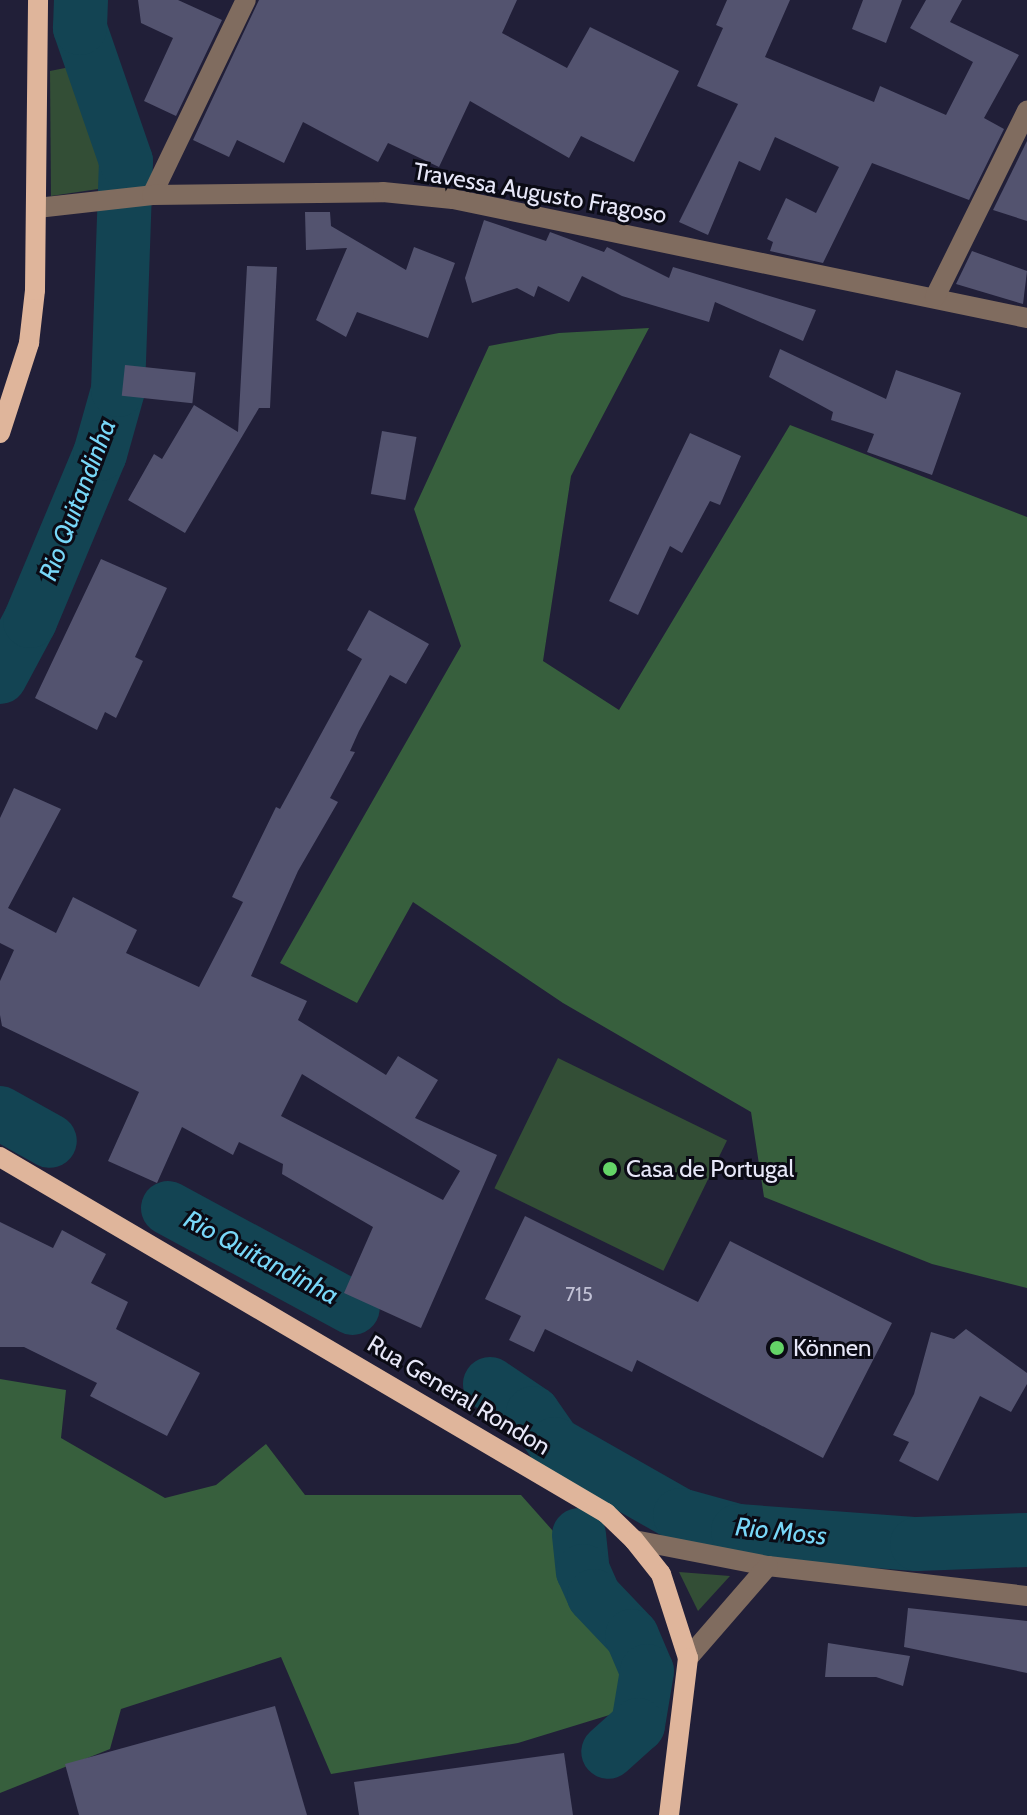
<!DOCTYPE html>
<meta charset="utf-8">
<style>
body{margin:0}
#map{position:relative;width:1027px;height:1815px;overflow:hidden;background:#211f38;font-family:Cabin,sans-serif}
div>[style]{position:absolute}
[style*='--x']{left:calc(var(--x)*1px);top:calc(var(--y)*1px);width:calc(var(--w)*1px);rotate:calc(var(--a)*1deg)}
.green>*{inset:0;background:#334e36;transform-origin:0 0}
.forest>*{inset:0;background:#375f3d}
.river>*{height:54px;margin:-27px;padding:0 27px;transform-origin:27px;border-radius:27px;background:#134453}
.building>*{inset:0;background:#53536f;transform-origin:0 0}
.minor>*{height:20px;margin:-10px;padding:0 10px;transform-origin:10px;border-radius:10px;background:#806c5f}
.major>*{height:20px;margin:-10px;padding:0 10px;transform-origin:10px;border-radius:10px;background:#dfb59b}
.dots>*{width:22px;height:22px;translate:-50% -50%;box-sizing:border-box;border:4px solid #0b0b15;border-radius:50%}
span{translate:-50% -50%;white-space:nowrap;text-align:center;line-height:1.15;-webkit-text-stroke:6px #0b0b15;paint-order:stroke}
.number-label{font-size:20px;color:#c2c2d6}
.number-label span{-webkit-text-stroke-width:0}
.street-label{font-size:24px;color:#e7e7f8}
.poi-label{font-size:24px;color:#e7e7f8}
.left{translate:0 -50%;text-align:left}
.water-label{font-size:26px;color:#78d7f8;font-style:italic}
</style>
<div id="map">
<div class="green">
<div style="clip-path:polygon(70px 67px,103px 156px,105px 188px,51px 196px,50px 71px)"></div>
<div style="left:558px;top:1058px;width:188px;height:145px;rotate:26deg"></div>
<div style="clip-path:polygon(679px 1572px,730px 1576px,698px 1611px)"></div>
</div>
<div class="forest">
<div style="clip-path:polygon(649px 328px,571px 476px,543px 661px,619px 710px,790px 425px,1027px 517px,1027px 1288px,932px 1264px,764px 1197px,751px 1112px,563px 1003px,413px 902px,357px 1003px,280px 963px,461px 646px,414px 509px,489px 346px,559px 333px)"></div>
<div style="clip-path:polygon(0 1379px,66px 1390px,61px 1438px,165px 1498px,216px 1485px,266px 1444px,305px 1495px,521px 1495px,601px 1585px,629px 1709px,518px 1743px,331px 1774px,281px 1657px,121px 1709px,110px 1749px,0 1793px)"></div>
</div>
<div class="river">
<div style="--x:0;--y:677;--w:64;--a:-61.8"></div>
<div style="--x:30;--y:621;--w:181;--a:-67.3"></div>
<div style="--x:100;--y:454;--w:66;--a:-74.3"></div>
<div style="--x:118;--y:390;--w:229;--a:-88"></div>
<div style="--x:126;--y:161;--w:141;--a:-109.1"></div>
<div style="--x:80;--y:28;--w:28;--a:-88"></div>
<div style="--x:0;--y:1113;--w:57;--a:29.2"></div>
<div style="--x:168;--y:1208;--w:210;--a:28.4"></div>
<div style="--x:490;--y:1384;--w:52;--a:34"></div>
<div style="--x:533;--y:1413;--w:38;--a:55"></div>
<div style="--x:555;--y:1444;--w:144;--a:29.6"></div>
<div style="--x:680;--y:1515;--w:60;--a:15.4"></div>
<div style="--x:738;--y:1531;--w:179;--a:4.2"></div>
<div style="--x:917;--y:1544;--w:110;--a:-2.1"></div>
<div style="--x:579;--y:1535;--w:36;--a:84"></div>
<div style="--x:583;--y:1571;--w:27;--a:66"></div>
<div style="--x:594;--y:1596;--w:55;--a:46.5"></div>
<div style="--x:632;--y:1636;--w:38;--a:67"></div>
<div style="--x:647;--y:1671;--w:55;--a:99.5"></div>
<div style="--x:638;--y:1725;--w:40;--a:138"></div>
</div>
<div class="building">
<div style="clip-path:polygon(138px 0,178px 0,222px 20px,176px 116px,144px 101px,173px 38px,141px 23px)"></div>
<div style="clip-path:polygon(259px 0,517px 0,502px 33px,567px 68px,590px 27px,679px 71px,634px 162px,581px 136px,569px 158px,470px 101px,439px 167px,388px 143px,378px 162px,303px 122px,284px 163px,237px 140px,229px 157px,193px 140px)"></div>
<div style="clip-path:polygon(727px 0,790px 0,765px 57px,874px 102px,880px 86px,946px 115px,973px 62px,910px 28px,926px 0,962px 0,950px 22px,1019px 55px,984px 118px,1004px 129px,969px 200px,872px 163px,823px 263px,770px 251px,773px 242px,767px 239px,786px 198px,816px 213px,839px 167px,775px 137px,760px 171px,739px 161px,708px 235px,679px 222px,738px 104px,697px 86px,723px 28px,716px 25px)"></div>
<div style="clip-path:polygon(863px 0,902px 0,886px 43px,852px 29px)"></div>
<div style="clip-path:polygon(1027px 141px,1027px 221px,993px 210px)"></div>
<div style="clip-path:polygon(305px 212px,330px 212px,331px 226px,406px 270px,414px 247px,455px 263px,428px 338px,357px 312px,346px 337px,316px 320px,347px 248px,306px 250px)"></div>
<div style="clip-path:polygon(484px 220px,546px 241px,550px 232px,604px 252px,607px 247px,669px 278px,673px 267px,816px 310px,803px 341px,715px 302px,709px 322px,622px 296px,582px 276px,569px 302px,538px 286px,534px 297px,517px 288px,472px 303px,465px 278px)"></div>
<div style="clip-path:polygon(972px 251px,1027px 271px,1023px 304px,956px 284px)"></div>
<div style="clip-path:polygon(247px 266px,277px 267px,270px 408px,259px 408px,185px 533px,128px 500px,154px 454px,162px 459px,194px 405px,238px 432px)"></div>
<div style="clip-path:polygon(780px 349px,886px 399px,896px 370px,961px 393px,932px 475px,867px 452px,874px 434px,831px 420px,833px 412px,769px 377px)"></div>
<div style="left:125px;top:365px;width:71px;height:31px;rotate:6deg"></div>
<div style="left:382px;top:431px;width:35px;height:64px;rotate:10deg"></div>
<div style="clip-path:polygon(690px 433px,741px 456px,720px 505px,710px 501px,682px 553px,670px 546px,638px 615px,609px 601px)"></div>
<div style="clip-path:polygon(101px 559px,167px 588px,135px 657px,143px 661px,116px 718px,105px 712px,97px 730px,35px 698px)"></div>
<div style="clip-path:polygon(evenodd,369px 610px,429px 644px,406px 684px,390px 675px,359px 731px,350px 751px,355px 752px,330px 798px,338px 802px,298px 871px,251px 976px,307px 1001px,298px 1020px,386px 1075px,398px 1056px,438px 1080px,415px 1118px,497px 1155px,421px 1328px,344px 1293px,373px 1227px,282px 1174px,283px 1164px,239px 1142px,233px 1155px,182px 1127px,157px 1183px,108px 1161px,139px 1092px,2px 1026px,0 1015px,0 981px,14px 950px,0 943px,0 818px,14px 788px,61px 809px,8px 908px,56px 933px,73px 897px,137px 930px,126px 953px,199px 987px,243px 902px,232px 897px,276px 807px,280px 809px,362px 659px,347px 650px,369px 610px,302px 1074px,460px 1171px,443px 1200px,281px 1116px,302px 1074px)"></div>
<div style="clip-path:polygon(525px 1216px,698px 1302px,730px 1241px,892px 1323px,823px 1458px,637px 1360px,632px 1372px,545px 1329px,534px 1352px,509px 1340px,521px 1316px,485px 1299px)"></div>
<div style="clip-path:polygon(0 1222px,53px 1248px,62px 1230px,106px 1254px,91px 1283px,128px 1302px,116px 1329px,200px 1373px,167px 1436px,90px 1396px,97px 1383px,24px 1347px,0 1347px)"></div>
<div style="clip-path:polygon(966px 1329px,1027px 1373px,1027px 1384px,1011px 1412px,980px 1396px,938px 1481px,899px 1461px,909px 1442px,893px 1435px,914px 1394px,931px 1332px,954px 1339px)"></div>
<div style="clip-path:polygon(908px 1608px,1027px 1621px,1027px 1673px,904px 1647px)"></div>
<div style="clip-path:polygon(828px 1643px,910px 1656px,903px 1686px,876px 1677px,825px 1677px)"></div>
<div style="clip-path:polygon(275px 1706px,307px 1815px,79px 1815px,65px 1764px)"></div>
<div style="clip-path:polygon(564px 1753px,573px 1815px,359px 1815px,354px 1782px)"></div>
</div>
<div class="minor">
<div style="--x:152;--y:195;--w:216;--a:-64.3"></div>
<div style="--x:37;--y:208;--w:116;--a:-6.4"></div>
<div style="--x:152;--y:195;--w:231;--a:-0.7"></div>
<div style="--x:383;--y:192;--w:70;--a:5.7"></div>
<div style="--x:453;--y:199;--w:586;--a:11.71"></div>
<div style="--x:935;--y:297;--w:208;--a:-63.7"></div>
<div style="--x:634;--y:1540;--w:136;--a:11"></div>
<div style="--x:768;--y:1566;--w:261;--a:6.6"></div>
<div style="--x:688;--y:1658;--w:122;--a:-49"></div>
</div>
<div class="major">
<div style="--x:0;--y:433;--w:95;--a:-72.1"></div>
<div style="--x:29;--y:343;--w:53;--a:-83.5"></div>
<div style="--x:35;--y:290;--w:290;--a:-89.4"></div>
<div style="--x:0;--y:1157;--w:703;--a:30.43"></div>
<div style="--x:606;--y:1513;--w:39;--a:44"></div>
<div style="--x:634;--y:1540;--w:43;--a:51.5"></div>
<div style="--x:661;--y:1574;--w:88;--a:72.2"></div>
<div style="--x:688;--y:1658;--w:158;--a:96.9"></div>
</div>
<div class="dots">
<div style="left:610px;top:1169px;background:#64d467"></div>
<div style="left:777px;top:1348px;background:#64d467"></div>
</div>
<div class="number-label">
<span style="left:579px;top:1294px">715</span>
</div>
<div class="street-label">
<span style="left:540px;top:193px;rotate:10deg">Travessa Augusto Fragoso</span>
<span style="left:459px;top:1395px;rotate:31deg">Rua General Rondon</span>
</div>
<div class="poi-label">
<span class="left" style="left:626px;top:1169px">Casa de Portugal</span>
<span class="left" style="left:793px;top:1348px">Können</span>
</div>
<div class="water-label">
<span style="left:78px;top:500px;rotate:-69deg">Rio Quitandinha</span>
<span style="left:261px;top:1258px;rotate:28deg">Rio Quitandinha</span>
<span style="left:781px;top:1532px;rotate:6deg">Rio Moss</span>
</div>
</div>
